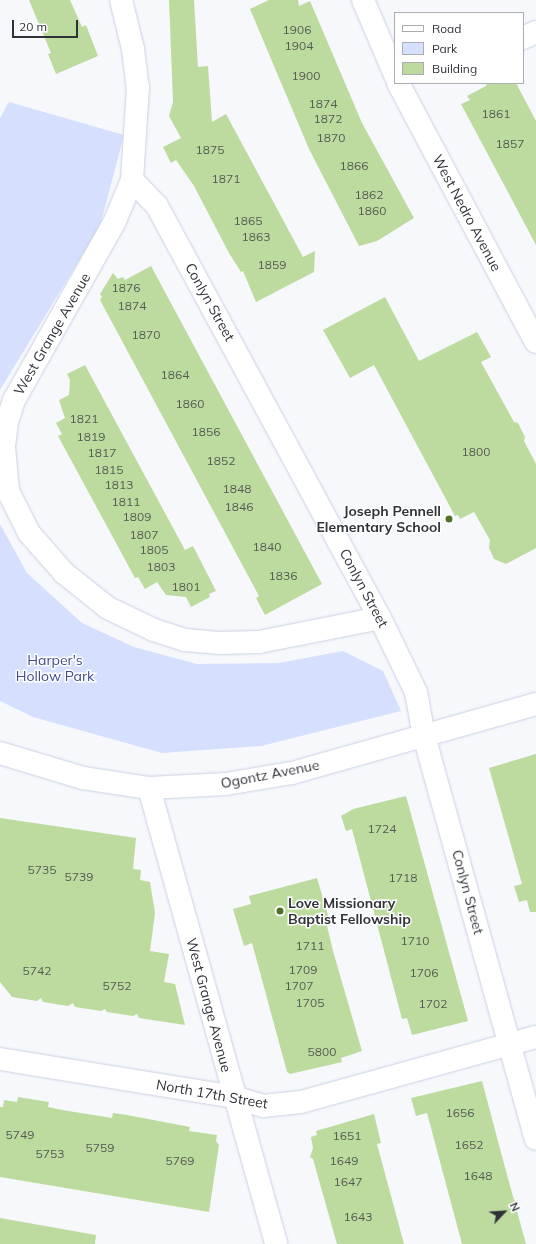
<!DOCTYPE html>
<style>
body{margin:0}
#map{position:relative;width:536px;height:1244px;overflow:hidden;background:#f6f8fc;font-family:Mulish,sans-serif}
div>[style]{position:absolute}
[style*='--x']{left:calc(var(--x)*1px);top:calc(var(--y)*1px);width:calc(var(--w)*1px);rotate:calc(var(--a)*1deg)}
.green>*{inset:0;background:#d6dffd}
.building>*{inset:0;background:#bdda9f}
.roads{filter:drop-shadow(0 0 1px #cad0e3) drop-shadow(0 0 1px #cad0e3)}
.minor>*{height:22px;margin:-11px;padding:0 11px;transform-origin:11px;border-radius:11px;background:#fff}
.major>*{height:22px;margin:-11px;padding:0 11px;transform-origin:11px;border-radius:11px;background:#fff}
.dots>*{width:11px;height:11px;translate:-50% -50%;box-sizing:border-box;border:2px solid #fff;border-radius:50%}
span{translate:-50% -50%;white-space:nowrap;text-align:center;line-height:1.15;-webkit-text-stroke:3px #fff;paint-order:stroke}
.number-label{font-size:12px;color:#535c53}
.number-label span{-webkit-text-stroke-width:0}
.street-label{font-size:14px;color:#30323a}
.poi-label{font-size:14px;color:#30323a;font-weight:700}
.right{translate:-100% -50%;text-align:right}
.left{translate:0 -50%;text-align:left}
.park-label{font-size:14px;color:#3d4a90}
.legend{position:absolute;left:394px;top:12px;width:130px;height:72px;box-sizing:border-box;background:#fff;border:1px solid #acadb0;margin:0;padding:5px 7px;list-style:none;font-size:12px;color:#30323a}
.legend li{display:flex;align-items:center;gap:8px;height:20px}
.legend b{width:20px;border:1px solid #acadb0}
.north{position:absolute;left:484px;top:1192px;width:40px;height:40px;-webkit-text-stroke:3px #fff;paint-order:stroke;rotate:65deg;font-size:11px;font-weight:700;line-height:16px;text-align:center;color:#30323a}
.north::after{content:'';display:block;margin:auto;width:14px;height:18px;background:#30323a;clip-path:polygon(50% 0,100% 100%,50% 72%,0 100%)}
.scale{position:absolute;left:12px;top:20px;width:66px;height:18px;box-sizing:border-box;border:2px solid #30323a;border-top:0;padding-left:5px;font-size:12px;line-height:14px;white-space:nowrap;color:#30323a;-webkit-text-stroke:3px #fff;paint-order:stroke}
</style>
<div id="map">
<div class="green">
<div style="clip-path:polygon(9px 102px,124px 135px,100px 226px,0 390px,0 118px)"></div>
<div style="clip-path:polygon(0 524px,27px 573px,82px 623px,134px 647px,197px 664px,279px 663px,343px 651px,383px 671px,401px 711px,261px 746px,162px 753px,33px 717px,0 701px)"></div>
</div>
<div class="building">
<div style="clip-path:polygon(29px 0,70px 0,82px 27px,86px 25px,98px 56px,56px 74px,48px 54px,51px 53px)"></div>
<div style="clip-path:polygon(169px 0,194px 0,198px 67px,208px 66px,212px 122px,226px 114px,303px 257px,315px 251px,314px 272px,256px 302px,243px 271px,241px 272px,229px 253px,194px 186px,176px 160px,171px 163px,163px 147px,181px 138px,169px 116px,173px 102px)"></div>
<div style="clip-path:polygon(269px 0,298px 0,299px 6px,310px 1px,362px 123px,414px 218px,377px 241px,359px 246px,309px 149px,250px 9px)"></div>
<div style="clip-path:polygon(487px 83px,516px 83px,536px 121px,536px 245px,461px 104px,470px 100px,467px 96px,486px 86px)"></div>
<div style="clip-path:polygon(151px 266px,322px 584px,265px 615px,256px 598px,259px 596px,100px 300px,102px 297px,100px 294px,113px 273px,118px 279px,123px 277px,125px 280px)"></div>
<div style="clip-path:polygon(385px 297px,419px 361px,477px 332px,491px 357px,481px 362px,514px 422px,518px 423px,525px 437px,524px 441px,536px 464px,536px 548px,506px 564px,494px 559px,489px 548px,490px 540px,474px 512px,460px 519px,458px 515px,455px 516px,374px 365px,350px 378px,323px 330px)"></div>
<div style="clip-path:polygon(85px 365px,185px 550px,193px 546px,216px 591px,209px 594px,210px 597px,191px 607px,186px 597px,166px 595px,157px 582px,145px 589px,138px 577px,135px 578px,58px 436px,62px 434px,56px 423px,65px 418px,59px 400px,69px 395px,70px 380px,67px 374px)"></div>
<div style="clip-path:polygon(536px 754px,536px 912px,530px 912px,527px 900px,519px 902px,514px 886px,522px 884px,489px 768px)"></div>
<div style="clip-path:polygon(406px 796px,468px 1021px,412px 1035px,407px 1018px,402px 1019px,352px 829px,346px 831px,341px 816px,353px 809px)"></div>
<div style="clip-path:polygon(0 818px,136px 838px,133px 869px,141px 870px,140px 880px,150px 882px,155px 913px,150px 951px,169px 954px,164px 982px,175px 984px,185px 1025px,139px 1018px,137px 1014px,133px 1016px,107px 1012px,105px 1009px,101px 1011px,75px 1007px,73px 1003px,68px 1006px,43px 1002px,41px 998px,37px 1001px,12px 997px,0 982px)"></div>
<div style="clip-path:polygon(317px 878px,331px 925px,327px 926px,333px 951px,362px 1051px,341px 1058px,342px 1062px,290px 1074px,287px 1072px,252px 943px,244px 946px,233px 909px,251px 904px,249px 896px)"></div>
<div style="clip-path:polygon(482px 1081px,503px 1160px,526px 1244px,462px 1244px,427px 1113px,416px 1116px,411px 1098px)"></div>
<div style="clip-path:polygon(18px 1097px,49px 1102px,48px 1107px,62px 1110px,112px 1118px,113px 1113px,127px 1115px,190px 1127px,189px 1131px,217px 1135px,216px 1141px,219px 1145px,209px 1212px,0 1177px,0 1107px,3px 1107px,4px 1100px,17px 1102px)"></div>
<div style="clip-path:polygon(374px 1114px,381px 1143px,377px 1144px,404px 1244px,337px 1244px,313px 1159px,310px 1157px,313px 1148px,311px 1137px,317px 1135px,316px 1131px)"></div>
<div style="clip-path:polygon(0 1218px,96px 1235px,95px 1244px,0 1244px)"></div>
</div>
<div class="roads">
<div class="minor">
<div style="--x:121;--y:0;--w:50;--a:76.2"></div>
<div style="--x:133;--y:49;--w:38;--a:83"></div>
<div style="--x:138;--y:87;--w:93;--a:93.7"></div>
<div style="--x:132;--y:180;--w:36;--a:46"></div>
<div style="--x:157;--y:206;--w:468;--a:61.6"></div>
<div style="--x:380;--y:618;--w:82;--a:64.1"></div>
<div style="--x:416;--y:692;--w:45;--a:79.7"></div>
<div style="--x:424;--y:736;--w:418;--a:74.5"></div>
<div style="--x:363;--y:0;--w:82;--a:66.9"></div>
<div style="--x:523;--y:38;--w:14;--a:-25"></div>
<div style="--x:398;--y:83;--w:293;--a:62"></div>
<div style="--x:132;--y:180;--w:44;--a:112.5"></div>
<div style="--x:115;--y:221;--w:206;--a:119.4"></div>
<div style="--x:14;--y:400;--w:23;--a:108"></div>
<div style="--x:7;--y:422;--w:25;--a:97"></div>
<div style="--x:4;--y:447;--w:44;--a:84.8"></div>
<div style="--x:8;--y:491;--w:47;--a:63.4"></div>
<div style="--x:29;--y:533;--w:53;--a:48.8"></div>
<div style="--x:64;--y:573;--w:56;--a:38.5"></div>
<div style="--x:108;--y:608;--w:51;--a:25.6"></div>
<div style="--x:154;--y:630;--w:33;--a:18"></div>
<div style="--x:185;--y:640;--w:33;--a:5"></div>
<div style="--x:218;--y:643;--w:41;--a:-1.4"></div>
<div style="--x:259;--y:642;--w:123;--a:-11.2"></div>
<div style="--x:149;--y:788;--w:473;--a:74.4"></div>
<div style="--x:0;--y:1059;--w:237;--a:9.2"></div>
<div style="--x:234;--y:1097;--w:30;--a:17"></div>
<div style="--x:263;--y:1106;--w:38;--a:-6"></div>
<div style="--x:301;--y:1102;--w:244;--a:-15.5"></div>
</div>
<div class="major">
<div style="--x:0;--y:753;--w:87;--a:16.8"></div>
<div style="--x:83;--y:778;--w:67;--a:8.6"></div>
<div style="--x:149;--y:788;--w:77;--a:-3"></div>
<div style="--x:226;--y:784;--w:67;--a:-9.5"></div>
<div style="--x:292;--y:773;--w:254;--a:-15.8"></div>
</div>
</div>
<div class="dots">
<div style="left:449px;top:519px;background:#517128"></div>
<div style="left:280px;top:911px;background:#517128"></div>
</div>
<div class="number-label">
<span style="left:297px;top:30px">1906</span>
<span style="left:299px;top:46px">1904</span>
<span style="left:306px;top:76px">1900</span>
<span style="left:323px;top:104px">1874</span>
<span style="left:496px;top:114px">1861</span>
<span style="left:328px;top:119px">1872</span>
<span style="left:331px;top:138px">1870</span>
<span style="left:510px;top:144px">1857</span>
<span style="left:210px;top:150px">1875</span>
<span style="left:354px;top:166px">1866</span>
<span style="left:226px;top:179px">1871</span>
<span style="left:369px;top:195px">1862</span>
<span style="left:372px;top:211px">1860</span>
<span style="left:248px;top:221px">1865</span>
<span style="left:256px;top:237px">1863</span>
<span style="left:272px;top:265px">1859</span>
<span style="left:126px;top:288px">1876</span>
<span style="left:132px;top:306px">1874</span>
<span style="left:146px;top:335px">1870</span>
<span style="left:175px;top:375px">1864</span>
<span style="left:190px;top:404px">1860</span>
<span style="left:84px;top:419px">1821</span>
<span style="left:206px;top:432px">1856</span>
<span style="left:91px;top:437px">1819</span>
<span style="left:476px;top:452px">1800</span>
<span style="left:102px;top:453px">1817</span>
<span style="left:221px;top:461px">1852</span>
<span style="left:109px;top:470px">1815</span>
<span style="left:119px;top:485px">1813</span>
<span style="left:237px;top:489px">1848</span>
<span style="left:126px;top:502px">1811</span>
<span style="left:239px;top:507px">1846</span>
<span style="left:137px;top:517px">1809</span>
<span style="left:144px;top:535px">1807</span>
<span style="left:267px;top:547px">1840</span>
<span style="left:154px;top:550px">1805</span>
<span style="left:161px;top:567px">1803</span>
<span style="left:283px;top:576px">1836</span>
<span style="left:186px;top:587px">1801</span>
<span style="left:382px;top:829px">1724</span>
<span style="left:42px;top:870px">5735</span>
<span style="left:79px;top:877px">5739</span>
<span style="left:403px;top:878px">1718</span>
<span style="left:415px;top:941px">1710</span>
<span style="left:310px;top:946px">1711</span>
<span style="left:303px;top:970px">1709</span>
<span style="left:37px;top:971px">5742</span>
<span style="left:424px;top:973px">1706</span>
<span style="left:117px;top:986px">5752</span>
<span style="left:299px;top:986px">1707</span>
<span style="left:310px;top:1003px">1705</span>
<span style="left:433px;top:1004px">1702</span>
<span style="left:322px;top:1052px">5800</span>
<span style="left:460px;top:1113px">1656</span>
<span style="left:20px;top:1135px">5749</span>
<span style="left:347px;top:1136px">1651</span>
<span style="left:469px;top:1145px">1652</span>
<span style="left:100px;top:1148px">5759</span>
<span style="left:50px;top:1154px">5753</span>
<span style="left:180px;top:1161px">5769</span>
<span style="left:344px;top:1161px">1649</span>
<span style="left:478px;top:1176px">1648</span>
<span style="left:348px;top:1182px">1647</span>
<span style="left:358px;top:1217px">1643</span>
</div>
<div class="street-label">
<span style="left:467px;top:213px;rotate:62deg">West Nedro Avenue</span>
<span style="left:210px;top:302px;rotate:61deg">Conlyn Street</span>
<span style="left:52px;top:334px;rotate:-60deg">West Grange Avenue</span>
<span style="left:364px;top:588px;rotate:62deg">Conlyn Street</span>
<span style="left:270px;top:774px;rotate:-11deg">Ogontz Avenue</span>
<span style="left:468px;top:892px;rotate:75deg">Conlyn Street</span>
<span style="left:209px;top:1005px;rotate:75deg">West Grange Avenue</span>
<span style="left:212px;top:1094px;rotate:10deg">North 17th Street</span>
</div>
<div class="poi-label">
<span class="right" style="left:441px;top:519px">Joseph Pennell<br>Elementary School</span>
<span class="left" style="left:288px;top:911px">Love Missionary<br>Baptist Fellowship</span>
</div>
<div class="park-label">
<span style="left:55px;top:668px">Harper's<br>Hollow Park</span>
</div>
<ul class="legend">
<li><b style="height:5px;background:#fff"></b>Road</li>
<li><b style="height:11px;background:#d6dffd"></b>Park</li>
<li><b style="height:11px;background:#bdda9f"></b>Building</li>
</ul>
<div class="north">N</div>
<div class="scale">20 m</div>
</div>
